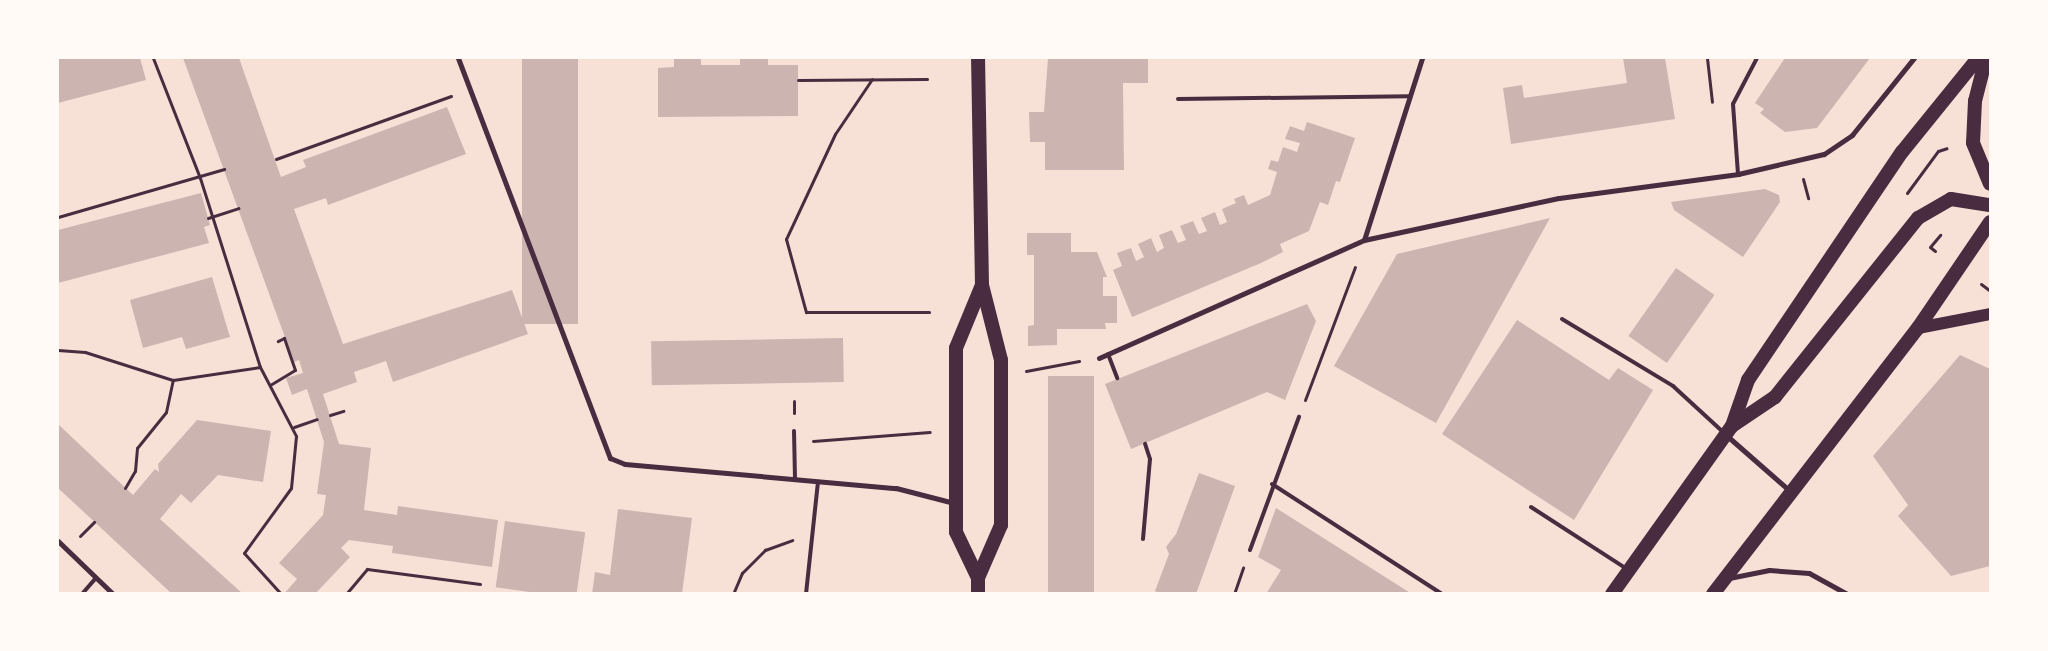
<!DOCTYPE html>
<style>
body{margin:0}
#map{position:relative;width:2048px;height:651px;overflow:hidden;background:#f7e1d7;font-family:Manrope,sans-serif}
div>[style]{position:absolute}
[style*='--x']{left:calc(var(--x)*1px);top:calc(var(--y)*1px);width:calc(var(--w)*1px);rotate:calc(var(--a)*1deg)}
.building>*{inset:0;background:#ccb4b1;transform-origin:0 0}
.path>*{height:3px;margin:-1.5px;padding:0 1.5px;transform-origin:1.5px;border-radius:1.5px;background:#4a2c40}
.service>*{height:4px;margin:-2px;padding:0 2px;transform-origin:2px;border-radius:2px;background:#4a2c40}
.minor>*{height:5px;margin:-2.5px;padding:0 2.5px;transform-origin:2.5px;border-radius:2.5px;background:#4a2c40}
.primary>*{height:12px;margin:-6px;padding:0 6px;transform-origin:6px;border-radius:6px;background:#4a2c40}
.trunk>*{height:14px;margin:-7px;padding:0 7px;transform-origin:7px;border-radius:7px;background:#4a2c40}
span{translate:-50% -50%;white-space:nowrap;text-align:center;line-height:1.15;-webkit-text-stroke:4.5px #fffaf5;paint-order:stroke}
.frame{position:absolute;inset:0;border:59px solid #fffaf5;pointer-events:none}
</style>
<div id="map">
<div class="building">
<div style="clip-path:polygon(58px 58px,140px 58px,146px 80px,58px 103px)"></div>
<div style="clip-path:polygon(183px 58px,239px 58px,281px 177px,306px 167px,303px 160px,447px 107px,466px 154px,328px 205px,326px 198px,294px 209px,343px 344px,512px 290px,528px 334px,393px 382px,386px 361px,354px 372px,357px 382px,323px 394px,339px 444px,371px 448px,364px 510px,397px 515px,398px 506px,498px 520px,492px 567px,392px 553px,393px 546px,349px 540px,341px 548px,350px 557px,315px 594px,284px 594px,297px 579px,279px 563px,323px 515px,326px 495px,317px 494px,324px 442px,307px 389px,292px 395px,286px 378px,303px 373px,299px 360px,294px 362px)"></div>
<div style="left:522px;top:58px;width:56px;height:266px"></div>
<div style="clip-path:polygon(674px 58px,701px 58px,701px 65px,740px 65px,740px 58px,768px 58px,768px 65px,798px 65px,798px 116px,658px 117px,658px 68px,674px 67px)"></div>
<div style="clip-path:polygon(1048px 58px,1148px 58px,1148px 83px,1123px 83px,1124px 170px,1045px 170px,1045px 142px,1030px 142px,1029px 112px,1044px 112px)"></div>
<div style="clip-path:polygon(1623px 58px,1665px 58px,1675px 119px,1511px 144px,1503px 88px,1522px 85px,1524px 98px,1627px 83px)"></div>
<div style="clip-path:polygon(1785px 58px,1870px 58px,1817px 128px,1785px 132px,1760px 113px,1764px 109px,1755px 103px)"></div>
<div style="clip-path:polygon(1307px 122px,1355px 138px,1340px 182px,1336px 181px,1328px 205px,1320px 202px,1309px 231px,1280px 244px,1283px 252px,1261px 263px,1132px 317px,1113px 270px,1122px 266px,1117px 253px,1131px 248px,1136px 261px,1144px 257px,1138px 244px,1151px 238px,1157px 252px,1164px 248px,1159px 235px,1172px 230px,1178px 243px,1186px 240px,1180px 226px,1193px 221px,1199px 234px,1207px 231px,1201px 218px,1215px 212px,1220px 225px,1227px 222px,1222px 209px,1236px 203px,1234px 199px,1244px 195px,1248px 205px,1270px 195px,1277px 172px,1268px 169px,1271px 160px,1278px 162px,1283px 147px,1297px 152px,1300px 143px,1285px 139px,1290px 126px,1304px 131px)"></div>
<div style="clip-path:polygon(1765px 189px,1779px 195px,1780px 202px,1743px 257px,1674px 210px,1671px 202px)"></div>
<div style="clip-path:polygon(201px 193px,210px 225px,204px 227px,209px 243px,58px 283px,58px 230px)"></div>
<div style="clip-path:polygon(1550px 218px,1436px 423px,1334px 366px,1397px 254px)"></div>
<div style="clip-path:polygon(1027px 233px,1071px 233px,1071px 252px,1097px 252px,1107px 277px,1103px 277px,1103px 296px,1117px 296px,1117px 323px,1105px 323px,1106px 329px,1057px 329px,1057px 345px,1028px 346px,1028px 326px,1034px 325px,1034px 255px,1027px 255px)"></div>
<div style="left:1676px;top:268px;width:47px;height:83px;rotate:35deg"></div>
<div style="clip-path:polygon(212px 277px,230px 337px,186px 349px,182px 337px,143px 348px,130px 300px)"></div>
<div style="clip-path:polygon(1307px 304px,1316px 321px,1285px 400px,1267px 392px,1131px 449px,1105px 384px)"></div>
<div style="clip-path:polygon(1517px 320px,1609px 380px,1618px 368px,1653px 390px,1574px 520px,1442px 434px)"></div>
<div style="left:843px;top:338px;width:44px;height:192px;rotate:89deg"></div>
<div style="clip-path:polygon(1960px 355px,1990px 369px,1990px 566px,1951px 576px,1898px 516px,1908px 505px,1873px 456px)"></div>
<div style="left:1094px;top:376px;width:218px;height:46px;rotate:90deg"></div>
<div style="clip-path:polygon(197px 420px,271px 431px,263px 482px,218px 475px,191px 503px,181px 494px,160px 519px,243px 594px,172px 594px,58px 488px,58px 424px,133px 495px,155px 469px,159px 472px,158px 464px)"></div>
<div style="clip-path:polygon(1199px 473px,1235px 486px,1196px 594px,1161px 594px,1155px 591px,1169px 554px,1166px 547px,1176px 534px)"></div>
<div style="clip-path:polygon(1276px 508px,1412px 594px,1266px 594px,1281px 570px,1258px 557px)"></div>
<div style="clip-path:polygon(618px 509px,692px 518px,682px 594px,592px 594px,595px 572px,610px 575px)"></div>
<div style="left:505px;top:521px;width:81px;height:67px;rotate:8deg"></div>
</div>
<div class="path">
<div style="--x:153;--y:58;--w:129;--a:68.6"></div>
<div style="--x:200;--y:178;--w:198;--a:72.4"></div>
<div style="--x:260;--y:367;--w:78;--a:62.4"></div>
<div style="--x:296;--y:436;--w:52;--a:95.5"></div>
<div style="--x:291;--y:488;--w:80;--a:125.9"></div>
<div style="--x:244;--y:553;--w:55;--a:47.9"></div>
<div style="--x:1707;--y:58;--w:44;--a:83.5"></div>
<div style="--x:872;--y:79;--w:66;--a:123.9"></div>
<div style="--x:835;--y:134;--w:116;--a:115"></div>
<div style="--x:786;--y:239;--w:76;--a:74.7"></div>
<div style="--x:806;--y:312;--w:123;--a:0"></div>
<div style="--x:798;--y:80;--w:129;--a:-0.4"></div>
<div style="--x:276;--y:159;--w:186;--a:-19.8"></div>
<div style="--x:1803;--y:179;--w:20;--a:75"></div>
<div style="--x:1907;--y:193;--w:52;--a:-53.6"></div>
<div style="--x:1938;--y:151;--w:9;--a:-18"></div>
<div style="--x:58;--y:217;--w:173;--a:-16.1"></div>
<div style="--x:208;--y:218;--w:32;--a:-18"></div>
<div style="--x:1935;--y:251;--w:6;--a:-141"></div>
<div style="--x:1930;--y:247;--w:16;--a:-50"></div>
<div style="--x:1981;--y:284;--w:10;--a:37"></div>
<div style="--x:58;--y:350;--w:27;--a:4"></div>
<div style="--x:85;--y:352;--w:92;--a:17.7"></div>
<div style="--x:173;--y:380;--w:88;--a:-8.5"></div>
<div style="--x:1026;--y:371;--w:54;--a:-10.7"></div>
<div style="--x:270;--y:385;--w:29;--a:-31"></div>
<div style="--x:295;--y:370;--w:34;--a:-109"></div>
<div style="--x:284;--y:338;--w:7;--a:153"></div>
<div style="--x:1305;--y:400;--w:142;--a:-69.4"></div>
<div style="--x:794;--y:413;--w:12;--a:-90"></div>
<div style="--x:330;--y:415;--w:14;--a:-17"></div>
<div style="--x:294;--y:427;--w:24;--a:-19"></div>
<div style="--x:813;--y:441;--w:117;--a:-4.4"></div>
<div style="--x:125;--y:488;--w:20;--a:-60"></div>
<div style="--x:135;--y:471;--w:23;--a:-85"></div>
<div style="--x:137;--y:448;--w:46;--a:-51.1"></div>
<div style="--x:166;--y:412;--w:33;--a:-78"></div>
<div style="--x:80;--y:536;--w:20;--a:-45"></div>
<div style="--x:346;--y:594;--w:33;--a:-50"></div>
<div style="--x:367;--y:569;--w:114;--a:7.6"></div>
<div style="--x:733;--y:594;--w:23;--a:-67"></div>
<div style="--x:742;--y:573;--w:33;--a:-45"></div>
<div style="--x:765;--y:550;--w:29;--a:-20"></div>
<div style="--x:1234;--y:594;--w:28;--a:-71"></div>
</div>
<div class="service">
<div style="--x:1178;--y:99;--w:232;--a:-0.7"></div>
<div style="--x:1738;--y:174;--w:70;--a:-94.1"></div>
<div style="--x:1733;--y:104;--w:52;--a:-62.4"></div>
<div style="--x:1562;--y:319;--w:130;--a:31.1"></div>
<div style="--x:1673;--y:386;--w:68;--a:42.6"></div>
<div style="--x:1108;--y:354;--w:26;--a:69"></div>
<div style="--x:794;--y:431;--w:48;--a:88.8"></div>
<div style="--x:1272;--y:484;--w:202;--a:32.9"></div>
<div style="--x:1531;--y:507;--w:114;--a:32.9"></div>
<div style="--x:1143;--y:539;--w:80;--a:-85"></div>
<div style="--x:1150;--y:459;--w:16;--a:-108"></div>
<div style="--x:1250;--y:550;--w:142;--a:-69.8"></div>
<div style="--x:82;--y:594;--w:21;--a:-49"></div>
<div style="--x:806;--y:594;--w:113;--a:-83.9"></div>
</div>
<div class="minor">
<div style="--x:458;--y:58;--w:428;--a:69.2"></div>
<div style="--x:610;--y:458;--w:16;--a:22"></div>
<div style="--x:625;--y:464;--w:272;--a:5.1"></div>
<div style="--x:896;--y:488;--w:60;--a:14.5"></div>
<div style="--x:1364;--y:240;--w:191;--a:-72.3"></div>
<div style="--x:1099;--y:358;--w:290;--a:-24"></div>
<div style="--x:1364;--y:240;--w:199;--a:-12.2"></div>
<div style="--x:1559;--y:198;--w:181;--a:-7.6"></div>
<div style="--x:1738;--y:174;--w:88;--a:-13.1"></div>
<div style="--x:1824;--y:154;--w:34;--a:-34"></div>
<div style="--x:1852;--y:135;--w:99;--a:-51.2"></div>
<div style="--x:1726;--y:435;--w:86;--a:41.2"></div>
<div style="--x:58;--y:541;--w:76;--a:43.9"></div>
<div style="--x:1729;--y:578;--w:41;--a:-11.3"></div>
<div style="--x:1769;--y:570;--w:40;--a:4.3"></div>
<div style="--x:1809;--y:573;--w:43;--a:28.9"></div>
</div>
<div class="primary">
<div style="--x:1918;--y:328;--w:73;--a:-11"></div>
</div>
<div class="trunk">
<div style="--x:1986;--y:58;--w:44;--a:104.3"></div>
<div style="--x:1975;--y:101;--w:42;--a:92.7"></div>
<div style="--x:1973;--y:143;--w:44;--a:67.5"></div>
<div style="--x:1732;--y:426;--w:52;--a:-34"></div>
<div style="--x:1775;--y:397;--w:229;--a:-51.4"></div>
<div style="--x:1918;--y:218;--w:38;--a:-30"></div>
<div style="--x:1951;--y:199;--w:39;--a:9"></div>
<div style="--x:978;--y:578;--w:51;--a:-115.6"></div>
<div style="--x:956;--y:532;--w:184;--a:-90"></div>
<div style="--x:956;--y:348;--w:68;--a:-67.6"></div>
<div style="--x:978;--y:594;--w:16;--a:-90"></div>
<div style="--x:978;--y:578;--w:58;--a:-66.5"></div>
<div style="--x:1001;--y:525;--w:165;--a:-90"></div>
<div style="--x:1001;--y:360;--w:77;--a:-104.2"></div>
<div style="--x:982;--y:285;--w:227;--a:-91"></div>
<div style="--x:1612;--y:594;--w:206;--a:-54.5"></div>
<div style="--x:1732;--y:426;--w:49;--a:-70.8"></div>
<div style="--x:1748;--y:380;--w:275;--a:-56"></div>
<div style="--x:1902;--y:152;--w:121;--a:-51"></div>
<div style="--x:1713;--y:594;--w:336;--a:-52.4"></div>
<div style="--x:1918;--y:328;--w:128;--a:-55.8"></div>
</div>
<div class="frame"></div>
</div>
